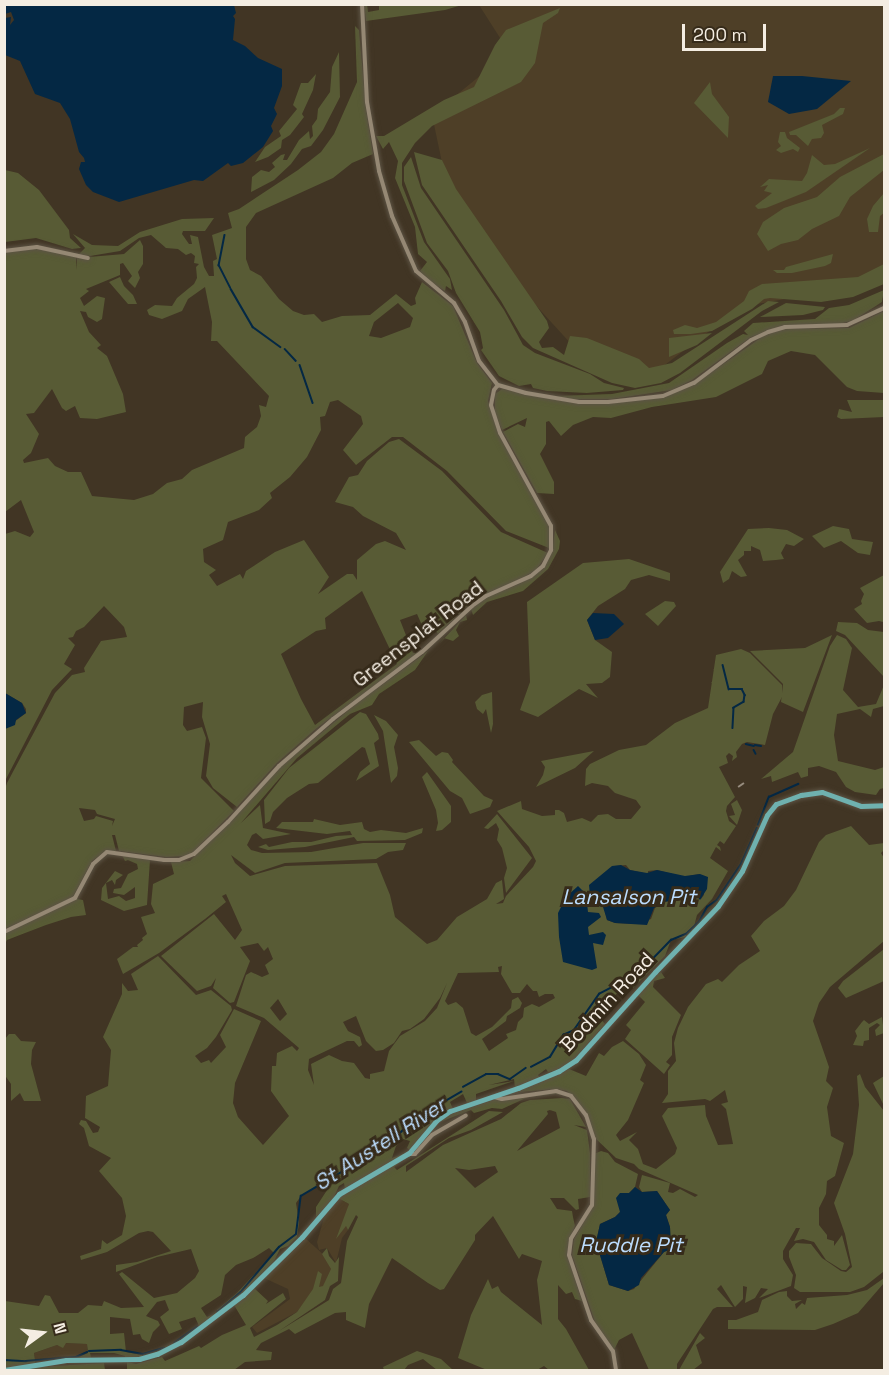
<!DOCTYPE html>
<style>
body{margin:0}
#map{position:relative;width:889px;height:1375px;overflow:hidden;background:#413524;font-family:"Space Grotesk",sans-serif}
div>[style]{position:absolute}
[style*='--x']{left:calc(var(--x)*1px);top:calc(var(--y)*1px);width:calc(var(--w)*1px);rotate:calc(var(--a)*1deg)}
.built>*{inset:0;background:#4e3f27}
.green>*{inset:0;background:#585b35}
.water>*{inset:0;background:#042844}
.stream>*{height:1.5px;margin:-0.75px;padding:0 0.75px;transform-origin:0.75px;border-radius:0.75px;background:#042844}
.roads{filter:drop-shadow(0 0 2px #5c5344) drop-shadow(0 0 2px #5c5344)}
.minor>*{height:4px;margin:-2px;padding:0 2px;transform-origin:2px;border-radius:2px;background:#958874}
.major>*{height:5px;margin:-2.5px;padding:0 2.5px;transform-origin:2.5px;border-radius:2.5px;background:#6fb1af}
.rail>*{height:1.5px;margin-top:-0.75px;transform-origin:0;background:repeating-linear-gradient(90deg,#978d7f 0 9px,transparent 0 13.5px)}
span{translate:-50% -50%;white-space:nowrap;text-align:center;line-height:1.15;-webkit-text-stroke:6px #362b1a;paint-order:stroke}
.street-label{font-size:20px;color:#f4ede2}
.water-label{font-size:21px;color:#bbdcfd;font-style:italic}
.frame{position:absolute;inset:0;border:6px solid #f4ede2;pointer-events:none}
.north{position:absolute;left:12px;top:1303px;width:60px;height:60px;-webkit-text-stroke:4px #362b1a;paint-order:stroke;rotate:75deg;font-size:16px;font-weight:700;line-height:24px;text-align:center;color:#f4ede2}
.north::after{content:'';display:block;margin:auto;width:21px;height:27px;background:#f4ede2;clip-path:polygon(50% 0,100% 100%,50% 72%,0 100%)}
.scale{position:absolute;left:682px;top:24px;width:84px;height:27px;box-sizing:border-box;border:3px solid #f4ede2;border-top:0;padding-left:8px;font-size:18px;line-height:21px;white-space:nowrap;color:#f4ede2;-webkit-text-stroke:4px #362b1a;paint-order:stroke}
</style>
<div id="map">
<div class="built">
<div style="clip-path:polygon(479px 5px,884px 5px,884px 273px,862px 285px,741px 307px,653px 374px,573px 346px,453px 215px,432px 115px,509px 52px)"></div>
<div style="clip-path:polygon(338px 1198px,349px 1204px,345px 1222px,348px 1230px,342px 1238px,336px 1263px,327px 1248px,319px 1250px,317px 1242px,326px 1211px)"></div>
<div style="clip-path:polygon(305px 1238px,325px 1256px,332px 1271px,326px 1288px,308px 1297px,297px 1312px,257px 1333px,252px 1327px,290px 1299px,288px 1289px,264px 1278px,265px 1275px)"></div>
<div style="clip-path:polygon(65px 1343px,87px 1344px,87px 1351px,73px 1358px,64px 1356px,35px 1359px,34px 1353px,57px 1345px,63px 1347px)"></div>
</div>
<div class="green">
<div style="clip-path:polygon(364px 5px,367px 5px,368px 12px,379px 10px,379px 5px,462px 5px,445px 10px,366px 21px)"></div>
<div style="clip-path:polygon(560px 8px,558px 13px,543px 23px,535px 63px,521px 82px,432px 126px,415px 143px,402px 163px,402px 185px,424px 242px,450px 279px,452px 290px,446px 286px,445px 291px,428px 280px,420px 271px,427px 262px,418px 254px,415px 227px,395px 178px,398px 161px,389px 142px,383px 149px,376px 136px,384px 136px,444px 100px,474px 87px,495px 45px,506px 30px)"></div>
<div style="clip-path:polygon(evenodd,355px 26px,359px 30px,366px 109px,373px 154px,352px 163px,333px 178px,256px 213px,246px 227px,246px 259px,250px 270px,261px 276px,279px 299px,293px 311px,304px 315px,314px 314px,322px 322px,342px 316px,370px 315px,396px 294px,411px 306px,416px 304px,415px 298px,422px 282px,453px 306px,477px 363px,492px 383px,488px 401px,498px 433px,549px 525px,549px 548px,506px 531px,447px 471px,403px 437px,392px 437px,356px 465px,343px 450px,363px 424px,361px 416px,338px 400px,330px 402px,325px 416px,320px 417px,321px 430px,307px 457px,290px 477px,270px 493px,272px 498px,259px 510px,228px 522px,223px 540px,203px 549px,204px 562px,216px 570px,209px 575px,217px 586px,240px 574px,243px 579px,246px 571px,275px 552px,304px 540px,329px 577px,318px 594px,347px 574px,353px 574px,357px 580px,357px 560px,376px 544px,385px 541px,406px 550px,396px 533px,363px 516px,353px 507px,335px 502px,349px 477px,358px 475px,367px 461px,389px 442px,399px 439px,442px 471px,501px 532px,548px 553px,536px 570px,515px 582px,492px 591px,466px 607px,438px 634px,436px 631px,424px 630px,417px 614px,400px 620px,413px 653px,418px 653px,317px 728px,277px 763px,237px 807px,213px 788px,206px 776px,210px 744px,202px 717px,203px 702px,184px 707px,183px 725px,187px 731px,202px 727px,206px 738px,201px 778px,234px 811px,192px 853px,185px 856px,166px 857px,119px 851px,115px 835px,112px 835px,116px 851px,104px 852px,92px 861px,73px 897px,5px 929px,4px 792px,7px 783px,55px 693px,72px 675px,85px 672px,84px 668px,101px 641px,127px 637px,124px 627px,104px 606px,84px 627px,76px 631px,73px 637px,68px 638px,75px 645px,64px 664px,72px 669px,52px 690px,5px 781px,5px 729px,26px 713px,26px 709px,22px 703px,5px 693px,5px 534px,15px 531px,30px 537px,34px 532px,21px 500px,5px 512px,5px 251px,37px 247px,76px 256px,76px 270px,77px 258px,124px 254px,140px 240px,143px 246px,143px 264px,138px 272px,140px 278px,135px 288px,128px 281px,132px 276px,123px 263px,120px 264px,120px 275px,86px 289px,89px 291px,80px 298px,84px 306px,97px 296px,105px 298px,102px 319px,97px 322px,88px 317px,86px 312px,80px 311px,89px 332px,101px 345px,97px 348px,107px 356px,123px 394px,126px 412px,97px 419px,80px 418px,75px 406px,66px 411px,62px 408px,52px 389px,34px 413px,26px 414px,39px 434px,31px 453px,23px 460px,24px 463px,48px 458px,55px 466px,68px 472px,81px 472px,92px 496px,134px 500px,153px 494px,167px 483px,182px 479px,192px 470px,244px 448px,245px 437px,257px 427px,261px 416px,259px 405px,266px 407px,269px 396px,217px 341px,211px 341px,212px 322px,205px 287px,188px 299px,182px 311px,162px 319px,149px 315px,147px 310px,155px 305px,172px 306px,177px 298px,194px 284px,197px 278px,196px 267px,199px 264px,194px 263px,195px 256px,191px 253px,186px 255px,178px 249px,166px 248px,151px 235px,139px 238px,120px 251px,90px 256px,79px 254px,85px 248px,73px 234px,92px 245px,118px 246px,140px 232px,182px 219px,214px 218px,205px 231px,183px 231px,182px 234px,189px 244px,192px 244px,190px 235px,198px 237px,204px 267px,209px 276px,214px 276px,213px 261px,217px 259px,212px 235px,232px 228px,228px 213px,239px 209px,298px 170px,321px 152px,334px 134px,357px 82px,355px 26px,398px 303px,413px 318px,410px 327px,381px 338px,369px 336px,374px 322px,398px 303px,355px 26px,362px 591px,397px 664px,315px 725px,301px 699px,281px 654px,316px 631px,326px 629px,325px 618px,362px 591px,355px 26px,79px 808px,95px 810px,97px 814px,115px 819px,112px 826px,113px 821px,96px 816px,94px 819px,84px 821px,79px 808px)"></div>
<div style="clip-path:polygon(339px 52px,340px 97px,323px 130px,311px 146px,302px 149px,291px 164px,274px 180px,251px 192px,252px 177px,261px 170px,269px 172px,275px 167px,272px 163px,281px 155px,285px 154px,283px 160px,287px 160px,299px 140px,309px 131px,310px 139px,313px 136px,312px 126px,317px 119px,318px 109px,330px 92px,332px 67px)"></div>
<div style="clip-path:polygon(316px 74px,313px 90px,302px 114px,304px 117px,290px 135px,282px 140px,281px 148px,268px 157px,255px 162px,265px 147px,281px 136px,279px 131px,297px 109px,293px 105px,301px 83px,308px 83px)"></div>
<div style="clip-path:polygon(710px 82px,712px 94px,729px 117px,728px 138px,694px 103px)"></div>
<div style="clip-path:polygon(840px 108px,845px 108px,843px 114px,822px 125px,824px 133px,821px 138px,812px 139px,808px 146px,796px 135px,790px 135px,789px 132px,834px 114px)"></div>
<div style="clip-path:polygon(780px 132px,785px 132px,787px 138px,800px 148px,798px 152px,793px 149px,781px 153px,776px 150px,781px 146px,778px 142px)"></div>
<div style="clip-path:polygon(870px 148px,806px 192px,766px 208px,758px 209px,755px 206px,772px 193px,764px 191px,768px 185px,760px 187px,769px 179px,802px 181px,807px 173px,812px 155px,824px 165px,835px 164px)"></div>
<div style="clip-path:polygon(414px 152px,442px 160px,456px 189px,547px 321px,549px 328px,539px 342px,542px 348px,553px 347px,564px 355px,570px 336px,587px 338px,639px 359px,649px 368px,672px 363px,768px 301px,779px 302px,762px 311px,680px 373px,661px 383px,635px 388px,612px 383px,533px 348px,522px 337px,501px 301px,422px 185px)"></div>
<div style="clip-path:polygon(884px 154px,884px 170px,850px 197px,839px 216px,812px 229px,798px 240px,781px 244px,768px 251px,757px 234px,763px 222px,784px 208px,817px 197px,840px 177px)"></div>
<div style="clip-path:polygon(411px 157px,421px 188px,504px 310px,523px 345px,535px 353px,590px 374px,604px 383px,624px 388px,623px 390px,587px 393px,547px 391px,533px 388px,531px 384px,519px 386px,499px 376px,481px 350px,483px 348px,480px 332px,456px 293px,448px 271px,427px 243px,404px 181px,404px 167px)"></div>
<div style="clip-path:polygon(5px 170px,18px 173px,39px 190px,69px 230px,70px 238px,81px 248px,72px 249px,36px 238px,5px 242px)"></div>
<div style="clip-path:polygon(884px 193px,884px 213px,880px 216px,878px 232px,869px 232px,867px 219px,873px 206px)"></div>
<div style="clip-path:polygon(833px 254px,831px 263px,825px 266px,792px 273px,777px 273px,773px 270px,784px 270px,786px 267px)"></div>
<div style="clip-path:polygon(884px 264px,884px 284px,853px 297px,821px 302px,770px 298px,764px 299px,752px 309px,712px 331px,691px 334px,674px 334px,673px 330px,685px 325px,697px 328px,716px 322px,744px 301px,749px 291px,762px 284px,858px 277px)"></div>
<div style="clip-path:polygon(120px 277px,124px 286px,133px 295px,137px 304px,128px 304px,109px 282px)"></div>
<div style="clip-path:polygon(884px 290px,882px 302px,854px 320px,839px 324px,783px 325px,751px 337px,692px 380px,672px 390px,612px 399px,571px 399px,556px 396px,612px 394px,669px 383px,727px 343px,743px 334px,748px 335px,744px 331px,753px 323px,815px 319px,829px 308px,849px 305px)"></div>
<div style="clip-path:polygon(786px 303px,825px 307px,823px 310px,803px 315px,760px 317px)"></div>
<div style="clip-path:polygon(884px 311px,884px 393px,857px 391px,847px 387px,815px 355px,791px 351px,768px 361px,762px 374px,716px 397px,652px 407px,611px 418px,593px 417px,573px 425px,561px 436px,549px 421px,546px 422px,546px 444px,540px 454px,554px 482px,554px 494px,537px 493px,503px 432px,518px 424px,525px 427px,527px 418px,502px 430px,495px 413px,495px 394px,502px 389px,573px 403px,610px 403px,664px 397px,696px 383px,766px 334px,787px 329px,849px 328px)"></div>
<div style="clip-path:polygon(712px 333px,697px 345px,669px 357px,669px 338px)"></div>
<div style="clip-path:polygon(847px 400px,884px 400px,884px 417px,841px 419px,837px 417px,839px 409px,852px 412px)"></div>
<div style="clip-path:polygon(833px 526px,849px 529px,852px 539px,873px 542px,870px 555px,858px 553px,841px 541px,824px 548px,812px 536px)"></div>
<div style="clip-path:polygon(769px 528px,787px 530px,804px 539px,794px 546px,786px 544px,781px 553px,784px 559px,776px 560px,763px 561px,760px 550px,751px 546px,751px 551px,744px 551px,744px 555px,738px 560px,747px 576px,741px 577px,732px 571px,729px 579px,723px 583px,720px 572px,748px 529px)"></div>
<div style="clip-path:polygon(555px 530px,560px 541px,559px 549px,548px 569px,523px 591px,487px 602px,473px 615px,471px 609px,487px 597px,519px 584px,543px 569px,552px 552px)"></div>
<div style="clip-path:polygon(629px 559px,670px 573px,670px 581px,649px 575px,631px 580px,625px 589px,598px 606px,587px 620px,595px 640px,612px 652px,610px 677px,602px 683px,586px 684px,598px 698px,579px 689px,538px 717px,520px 710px,530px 682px,527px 602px,583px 563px)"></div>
<div style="clip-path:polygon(884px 575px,884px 626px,883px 622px,879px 621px,867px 623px,854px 609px,862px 604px,861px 601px,864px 594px,860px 588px)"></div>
<div style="clip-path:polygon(665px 601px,674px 602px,676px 606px,658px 626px,645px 614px)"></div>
<div style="clip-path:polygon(466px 615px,467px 620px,460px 622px,456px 630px,459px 636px,453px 641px,444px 638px,439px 644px)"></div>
<div style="clip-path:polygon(838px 622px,857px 623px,868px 630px,884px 632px,884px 677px,845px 635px,836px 631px)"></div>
<div style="clip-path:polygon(832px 635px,803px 712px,781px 702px,783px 684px,750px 651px,805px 648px)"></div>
<div style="clip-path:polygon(837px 635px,846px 639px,852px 648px,843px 690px,858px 707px,876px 704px,884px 685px,884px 706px,873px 709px,871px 717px,860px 709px,837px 714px,834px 735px,838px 761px,875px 770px,884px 767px,884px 791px,884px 788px,880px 789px,876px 795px,855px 792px,846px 787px,836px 772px,819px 766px,808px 768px,808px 776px,801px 778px,798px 772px,772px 782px,771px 776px,761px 779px,793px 752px,830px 646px)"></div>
<div style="clip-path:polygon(evenodd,741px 649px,750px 653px,782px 685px,782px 697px,773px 714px,765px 745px,747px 742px,742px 744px,736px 752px,737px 757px,732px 761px,733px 756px,729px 753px,726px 756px,728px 763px,719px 767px,735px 797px,727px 806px,726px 811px,729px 821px,736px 826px,724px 844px,720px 841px,717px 845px,720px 847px,721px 851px,716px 847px,710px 858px,728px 871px,712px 899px,697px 915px,693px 930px,685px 937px,671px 940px,665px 956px,633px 988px,629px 986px,620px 991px,595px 1012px,605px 1024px,574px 1059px,558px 1070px,548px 1072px,546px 1069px,538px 1075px,540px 1078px,515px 1088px,514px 1079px,489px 1085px,514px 1081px,476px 1094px,476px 1101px,467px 1103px,463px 1094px,450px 1102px,453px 1109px,443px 1113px,410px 1150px,407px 1148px,410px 1141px,403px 1139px,396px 1146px,392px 1158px,406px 1153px,345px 1189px,344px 1183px,339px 1186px,333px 1199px,316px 1217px,316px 1207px,333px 1181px,331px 1178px,301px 1196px,296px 1203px,299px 1222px,297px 1237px,288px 1246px,280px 1249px,274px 1261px,245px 1291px,219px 1312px,217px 1310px,237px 1293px,274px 1253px,269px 1248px,253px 1258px,236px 1265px,225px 1275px,221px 1295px,201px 1308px,207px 1317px,217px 1313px,199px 1326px,195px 1317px,179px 1322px,182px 1329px,169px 1334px,160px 1317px,169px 1310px,165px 1300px,157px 1302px,146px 1316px,158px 1321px,160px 1325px,153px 1332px,149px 1343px,142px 1339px,140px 1334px,133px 1335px,130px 1319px,110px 1317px,110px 1334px,124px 1333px,126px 1352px,142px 1355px,142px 1358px,125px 1360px,125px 1356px,114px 1353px,90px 1353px,92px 1361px,79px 1357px,88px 1353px,87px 1344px,66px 1343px,63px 1348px,57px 1345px,34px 1353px,36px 1367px,104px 1363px,105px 1370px,5px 1370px,5px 1301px,39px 1306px,45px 1295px,50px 1296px,59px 1313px,78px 1313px,88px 1305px,102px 1306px,104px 1301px,121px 1308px,144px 1307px,119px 1274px,122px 1272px,154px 1298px,177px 1293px,195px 1278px,199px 1271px,191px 1249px,157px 1257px,116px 1272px,116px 1265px,137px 1262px,171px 1251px,153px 1232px,148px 1231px,139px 1233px,107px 1252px,81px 1260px,80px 1256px,101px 1249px,102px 1240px,107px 1244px,122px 1235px,126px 1216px,122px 1198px,99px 1171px,111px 1158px,89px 1146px,84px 1128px,79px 1124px,81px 1120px,86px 1121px,93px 1133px,98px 1132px,100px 1127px,85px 1118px,86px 1096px,108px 1086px,111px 1050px,103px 1037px,122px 994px,122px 983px,128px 991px,138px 990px,131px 974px,158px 956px,196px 995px,211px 990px,231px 1006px,232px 1010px,216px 1037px,207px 1048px,195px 1056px,201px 1063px,209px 1060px,211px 1063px,226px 1047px,220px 1035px,234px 1009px,261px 1021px,235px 1083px,233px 1103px,238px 1117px,263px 1145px,289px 1116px,271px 1091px,272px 1066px,276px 1066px,277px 1053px,292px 1046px,297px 1051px,299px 1048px,264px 1018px,236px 1006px,246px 975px,251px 972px,262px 977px,269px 974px,265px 965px,273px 959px,268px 947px,264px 951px,258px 943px,240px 947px,250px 961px,234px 1002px,230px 1003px,213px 988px,216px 978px,211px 986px,197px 991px,161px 956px,214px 914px,235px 940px,242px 930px,226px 894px,222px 896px,226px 902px,205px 919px,159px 953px,123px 974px,117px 959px,133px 947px,138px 947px,137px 945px,143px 940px,142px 938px,147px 934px,141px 917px,155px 913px,151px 904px,153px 884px,174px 874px,171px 862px,190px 861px,280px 767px,356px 704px,428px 651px,415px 670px,379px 694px,372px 705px,350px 714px,297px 758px,241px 823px,260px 805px,263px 828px,291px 834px,263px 839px,256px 833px,252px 835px,247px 845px,251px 850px,262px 853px,311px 852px,363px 843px,406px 843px,403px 850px,388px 852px,376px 859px,285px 863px,255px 873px,231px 855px,235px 863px,250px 876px,285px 866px,377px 863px,390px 895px,395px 917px,427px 944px,437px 940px,457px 917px,487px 899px,496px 883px,502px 880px,504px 899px,496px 904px,503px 903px,506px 896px,533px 867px,536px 861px,529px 847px,497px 811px,521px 801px,522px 809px,542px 816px,555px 815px,555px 810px,559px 810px,564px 813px,567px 822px,582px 818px,591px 822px,598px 815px,608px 814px,616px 819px,631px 819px,641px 807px,636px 800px,615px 793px,608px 786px,592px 783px,585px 786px,586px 769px,590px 764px,619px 750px,646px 745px,675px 723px,708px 708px,716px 655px,741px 649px,626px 865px,630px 870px,648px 874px,648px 871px,657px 870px,684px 877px,699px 874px,704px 877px,704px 895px,701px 899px,694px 891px,690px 892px,681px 899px,664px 902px,655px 908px,651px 919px,637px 924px,615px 923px,607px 920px,604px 907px,615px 866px,626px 865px,741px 649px,502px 966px,501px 974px,512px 993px,520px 993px,527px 984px,533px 991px,537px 991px,539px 997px,545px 994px,553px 994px,555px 998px,539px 1007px,532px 1004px,524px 1008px,523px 1017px,518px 1022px,516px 1030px,506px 1034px,508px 1038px,489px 1051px,482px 1039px,506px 1021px,507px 1016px,520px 1008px,522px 1003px,518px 997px,512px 1000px,511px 1008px,492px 1027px,476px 1036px,471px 1033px,463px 1008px,456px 1002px,448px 1005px,445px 1001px,458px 973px,499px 972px,498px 967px,502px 966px,741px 649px,447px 983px,437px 1008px,425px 1021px,400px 1036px,389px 1051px,384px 1071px,370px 1074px,370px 1079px,365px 1078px,354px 1063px,342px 1061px,329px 1055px,311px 1064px,314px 1085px,308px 1070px,309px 1059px,347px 1041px,354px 1041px,359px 1047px,362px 1045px,360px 1037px,348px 1031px,343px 1022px,356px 1016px,366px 1041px,376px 1051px,383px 1050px,394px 1043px,402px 1031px,410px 1029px,424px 1019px,440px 998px,447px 983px,741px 649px,278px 999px,287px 1014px,280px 1021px,270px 1008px,278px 999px)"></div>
<div style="clip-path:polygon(492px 692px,493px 724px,491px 733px,486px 709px,483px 714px,477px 709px,475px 702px,482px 695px)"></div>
<div style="clip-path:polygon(360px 712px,366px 714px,378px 734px,379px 739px,374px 743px,379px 766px,356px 781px,360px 772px,370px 764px,365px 748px,362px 747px,318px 783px,309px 784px,287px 798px,273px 812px,270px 821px,265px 824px,264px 800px,289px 768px)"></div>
<div style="clip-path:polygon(374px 715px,386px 721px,398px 735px,394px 747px,398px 768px,397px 776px,391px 783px,383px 731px)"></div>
<div style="clip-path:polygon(419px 740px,436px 756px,442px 752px,448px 753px,453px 760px,452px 762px,484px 796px,493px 800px,490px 807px,470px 814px,462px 798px,450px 791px,409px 742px)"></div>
<div style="clip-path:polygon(594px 751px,575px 768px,536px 787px,543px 775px,545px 767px,541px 761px)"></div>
<div style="clip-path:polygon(427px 772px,451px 806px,451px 822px,442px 830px,436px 831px,438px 823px,436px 810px,422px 777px)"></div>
<div style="clip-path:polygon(737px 800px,742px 810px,737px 825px,729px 816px,735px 815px,731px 804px)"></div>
<div style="clip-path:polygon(497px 814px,532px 858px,506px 893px,504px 878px,507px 868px,502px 848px,497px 840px,499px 829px,496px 823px,488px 829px,484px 828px)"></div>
<div style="clip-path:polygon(314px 819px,340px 825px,362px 822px,364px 829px,370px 832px,381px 830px,406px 833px,423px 828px,422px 833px,405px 840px,357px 841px,354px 837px,305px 847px,268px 850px,258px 847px,266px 844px,269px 847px,292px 842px,311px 842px,336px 836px,352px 835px,350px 831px,327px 834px,276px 828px,282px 822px,313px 822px)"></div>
<div style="clip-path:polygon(851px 826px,869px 845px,884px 843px,884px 850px,881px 853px,884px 858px,884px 941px,830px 987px,819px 1003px,813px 1021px,829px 1067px,826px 1081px,833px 1088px,827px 1107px,831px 1136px,844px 1143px,835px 1176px,827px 1181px,826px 1194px,819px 1208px,819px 1225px,827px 1235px,827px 1239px,834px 1241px,834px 1246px,842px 1235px,850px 1265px,846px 1270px,842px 1270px,826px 1260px,814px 1242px,803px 1239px,794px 1241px,800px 1228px,796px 1228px,783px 1251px,783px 1259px,793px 1275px,791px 1286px,759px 1298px,768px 1289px,761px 1288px,755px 1298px,745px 1303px,747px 1287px,743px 1286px,743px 1299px,735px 1307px,721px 1285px,717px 1289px,733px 1307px,717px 1307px,713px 1309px,677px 1364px,677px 1370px,649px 1370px,632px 1333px,619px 1340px,614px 1350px,596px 1325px,572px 1255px,574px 1239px,594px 1204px,594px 1154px,601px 1151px,608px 1153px,615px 1162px,638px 1174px,635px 1187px,629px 1193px,620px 1212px,615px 1217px,600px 1224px,596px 1242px,609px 1285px,628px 1291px,634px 1289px,664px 1252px,671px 1249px,670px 1227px,666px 1215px,670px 1210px,657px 1191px,642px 1192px,639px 1187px,642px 1175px,670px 1183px,668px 1192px,673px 1193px,680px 1189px,695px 1197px,698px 1195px,639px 1169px,634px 1164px,616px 1158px,595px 1138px,587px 1114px,567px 1091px,556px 1089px,519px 1092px,501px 1097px,569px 1069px,586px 1076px,599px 1053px,604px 1056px,612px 1047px,623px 1041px,639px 1054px,646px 1065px,640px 1080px,644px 1083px,628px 1120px,616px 1135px,620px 1141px,637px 1132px,629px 1140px,638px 1149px,643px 1164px,656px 1169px,675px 1154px,677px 1148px,662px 1116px,668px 1108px,705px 1105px,706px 1116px,718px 1145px,733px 1144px,726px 1109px,721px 1104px,728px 1102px,725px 1090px,710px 1101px,705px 1099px,662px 1103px,668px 1094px,668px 1071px,676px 1061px,674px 1043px,678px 1028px,688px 1007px,706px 984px,718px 979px,722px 982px,739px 965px,760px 951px,751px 936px,764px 921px,784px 906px,796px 890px,819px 842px,826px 835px)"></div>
<div style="clip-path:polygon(122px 855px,150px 860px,147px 905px,124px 911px,101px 900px,102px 888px,115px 871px,123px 875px,116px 880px,115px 885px,112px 880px,106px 883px,108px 899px,119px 896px,126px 901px,135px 898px,135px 887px,124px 895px,113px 893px,114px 889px,121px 888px,128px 874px,138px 869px,137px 864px,128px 860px,125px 861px)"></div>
<div style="clip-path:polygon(77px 899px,83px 900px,86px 915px,71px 917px,46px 925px,7px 940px,5px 944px,5px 933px)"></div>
<div style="clip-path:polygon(884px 949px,884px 981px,846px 998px,838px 988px,843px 981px)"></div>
<div style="clip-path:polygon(661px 972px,665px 978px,654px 981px,653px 987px,681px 1015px,672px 1037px,672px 1055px,666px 1062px,670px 1065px,664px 1074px,625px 1039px,631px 1030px,626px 1025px,645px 1002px,637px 994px,648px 981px)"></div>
<div style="clip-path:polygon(882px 1017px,884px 1033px,876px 1036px,875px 1030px,880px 1025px,877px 1023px,869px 1028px,869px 1040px,864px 1041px,863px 1046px,853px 1045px,857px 1036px,855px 1031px,862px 1022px,864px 1020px,869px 1024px)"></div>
<div style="clip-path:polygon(9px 1034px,15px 1034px,21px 1041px,36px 1042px,32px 1050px,31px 1064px,41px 1101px,24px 1101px,20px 1093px,11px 1101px,11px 1084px,4px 1074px,5px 1039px)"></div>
<div style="clip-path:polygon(860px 1074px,865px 1087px,884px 1111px,883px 1272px,864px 1287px,850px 1292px,800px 1292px,794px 1288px,796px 1275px,789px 1257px,789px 1251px,796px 1243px,811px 1244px,822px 1258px,841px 1271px,846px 1272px,852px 1267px,845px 1234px,834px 1203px,853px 1154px,859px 1105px,857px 1076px)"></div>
<div style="clip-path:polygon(884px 1076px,884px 1106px,873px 1083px)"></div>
<div style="clip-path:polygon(556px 1092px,571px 1097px,556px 1094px,528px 1097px,502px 1109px,492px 1108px,474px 1113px,471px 1110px,440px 1122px,450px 1114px,493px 1100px)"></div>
<div style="clip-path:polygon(evenodd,562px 1098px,570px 1099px,586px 1127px,574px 1125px,587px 1130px,590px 1153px,590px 1197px,578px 1199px,579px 1209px,576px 1210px,564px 1198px,550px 1198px,557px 1209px,572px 1211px,573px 1217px,575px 1226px,570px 1239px,567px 1255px,582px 1301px,575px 1299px,572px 1292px,566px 1294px,558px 1285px,558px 1319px,566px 1329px,589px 1370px,549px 1370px,544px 1366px,537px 1370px,487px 1370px,458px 1358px,471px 1315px,488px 1279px,492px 1289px,498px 1286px,501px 1292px,542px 1325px,537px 1280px,542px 1261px,522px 1254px,519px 1259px,493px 1216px,475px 1235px,475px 1240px,444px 1289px,440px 1290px,428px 1283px,392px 1258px,369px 1304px,365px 1328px,346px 1320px,346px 1312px,335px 1313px,295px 1334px,289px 1329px,261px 1343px,256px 1350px,272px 1352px,271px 1360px,245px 1362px,234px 1370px,127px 1370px,127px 1362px,136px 1364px,162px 1357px,165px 1361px,199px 1346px,201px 1348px,222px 1335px,246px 1325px,234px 1305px,254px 1288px,268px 1301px,266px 1304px,283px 1293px,286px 1299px,250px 1328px,254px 1337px,277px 1325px,297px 1312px,313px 1289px,318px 1271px,322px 1274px,319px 1287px,323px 1286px,331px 1269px,322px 1254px,327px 1248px,329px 1256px,335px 1263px,339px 1257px,338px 1281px,330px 1286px,325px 1300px,279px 1331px,329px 1300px,333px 1289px,341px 1283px,347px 1241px,358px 1217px,356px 1215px,348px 1230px,346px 1226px,336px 1239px,349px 1204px,338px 1198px,407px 1157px,394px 1167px,397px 1170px,489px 1111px,503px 1112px,471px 1130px,449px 1138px,406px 1166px,406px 1172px,443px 1145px,501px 1119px,521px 1103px,530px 1100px,562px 1098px,550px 1110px,556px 1112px,560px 1128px,517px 1151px,548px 1114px,547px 1111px,550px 1110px,562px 1098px,495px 1166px,498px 1172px,475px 1188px,455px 1168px,469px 1170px,495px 1166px)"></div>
<div style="clip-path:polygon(884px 1278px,884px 1283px,858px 1313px,833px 1324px,815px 1330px,728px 1329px,728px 1320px,736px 1320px,758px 1312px,762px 1300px,779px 1292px,787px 1291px,787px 1296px,792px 1301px,802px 1300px,795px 1304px,796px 1309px,802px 1303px,805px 1305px,807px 1298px,847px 1295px,867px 1290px)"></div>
<div style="clip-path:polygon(700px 1333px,705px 1338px,696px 1345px,702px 1363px,693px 1370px,679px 1370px)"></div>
<div style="clip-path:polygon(417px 1351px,441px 1359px,453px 1370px,437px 1370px,423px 1359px,408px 1365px,404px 1370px,384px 1370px,383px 1367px)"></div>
</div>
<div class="water">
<div style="clip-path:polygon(5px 4px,234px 5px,236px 13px,233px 16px,235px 19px,233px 40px,245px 46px,258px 58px,282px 69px,282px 86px,274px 108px,277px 114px,271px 126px,273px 131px,263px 147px,243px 163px,231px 166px,228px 163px,203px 181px,194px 180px,119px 202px,93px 192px,86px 185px,79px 169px,81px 162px,85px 162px,84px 158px,79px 152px,70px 119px,60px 103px,35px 94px,20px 61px,5px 55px,5px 18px,11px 17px,10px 25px,14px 20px,11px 12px,5px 14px)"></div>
<div style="clip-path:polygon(773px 76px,802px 76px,851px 81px,817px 109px,789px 114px,768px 102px)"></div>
<div style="clip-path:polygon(593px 613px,614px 614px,624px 624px,608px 638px,595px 640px,587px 620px)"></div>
<div style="clip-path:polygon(5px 693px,22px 703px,26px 713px,16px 720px,15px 725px,5px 729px)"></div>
<div style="clip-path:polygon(621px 865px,630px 870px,647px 873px,657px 870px,685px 876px,700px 874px,708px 877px,707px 889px,700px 900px,693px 891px,681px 899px,664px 902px,654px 908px,647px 925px,615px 923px,607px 920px,603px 907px,598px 906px,590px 896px,589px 885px,612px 866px)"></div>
<div style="clip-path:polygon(578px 886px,586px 894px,588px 912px,599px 913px,601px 917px,588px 927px,589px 935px,603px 932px,606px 935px,603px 945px,593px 943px,597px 968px,592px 970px,563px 962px,559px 937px,558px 913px,566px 897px)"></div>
<div style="clip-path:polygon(635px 1187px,642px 1192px,657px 1191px,670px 1210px,666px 1215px,670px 1227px,671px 1249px,664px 1252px,641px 1278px,639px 1285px,628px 1291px,609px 1285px,596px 1242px,600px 1224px,615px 1217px,620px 1212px,616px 1198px,620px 1193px,629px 1193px)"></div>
</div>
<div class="stream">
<div style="--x:225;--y:235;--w:31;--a:101"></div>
<div style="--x:219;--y:265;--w:25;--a:63"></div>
<div style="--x:231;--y:289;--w:44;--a:59.9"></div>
<div style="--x:253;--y:327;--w:34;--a:36"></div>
<div style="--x:285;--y:349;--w:16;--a:47"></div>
<div style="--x:300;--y:365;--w:40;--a:71.1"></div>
<div style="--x:723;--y:665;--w:25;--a:76"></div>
<div style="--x:729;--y:689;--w:13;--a:0"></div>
<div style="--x:742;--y:689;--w:7;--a:63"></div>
<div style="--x:745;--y:695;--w:7;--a:98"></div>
<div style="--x:744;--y:702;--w:12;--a:149"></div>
<div style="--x:734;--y:708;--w:20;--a:93"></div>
<div style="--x:746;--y:744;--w:8;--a:14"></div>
<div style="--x:755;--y:745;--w:6;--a:9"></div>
<div style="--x:754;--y:750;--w:4;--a:63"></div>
<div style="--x:758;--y:825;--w:30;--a:-69"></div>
<div style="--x:769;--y:797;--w:32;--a:-24"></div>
<div style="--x:531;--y:1067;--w:21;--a:-28"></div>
<div style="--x:550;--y:1057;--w:26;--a:-59"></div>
<div style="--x:563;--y:1035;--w:12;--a:-24"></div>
<div style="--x:574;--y:1030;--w:44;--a:-55.2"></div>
<div style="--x:599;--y:994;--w:45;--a:-27.7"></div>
<div style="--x:639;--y:973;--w:46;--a:-45.9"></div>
<div style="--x:671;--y:940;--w:16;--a:-22"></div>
<div style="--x:686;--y:934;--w:18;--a:-43"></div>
<div style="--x:699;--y:922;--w:17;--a:-62"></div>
<div style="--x:707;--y:907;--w:12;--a:-35"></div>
<div style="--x:717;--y:900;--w:43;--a:-56.3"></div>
<div style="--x:741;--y:864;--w:39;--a:-66"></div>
<div style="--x:463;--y:1087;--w:26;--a:-29"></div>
<div style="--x:486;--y:1074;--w:12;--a:0"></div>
<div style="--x:498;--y:1074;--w:13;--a:23"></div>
<div style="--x:510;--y:1079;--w:19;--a:-35"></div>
<div style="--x:217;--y:1312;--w:30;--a:-40"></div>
<div style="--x:240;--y:1293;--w:60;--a:-49.7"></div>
<div style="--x:279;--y:1247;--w:21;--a:-37"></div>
<div style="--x:296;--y:1234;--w:38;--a:-83"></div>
<div style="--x:301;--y:1196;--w:102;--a:-30.6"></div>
<div style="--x:389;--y:1144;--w:34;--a:-45"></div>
<div style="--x:413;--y:1120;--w:56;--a:-30.3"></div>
<div style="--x:174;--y:1343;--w:28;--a:-35"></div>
<div style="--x:89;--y:1351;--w:32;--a:-2"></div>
<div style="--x:121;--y:1350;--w:22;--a:10"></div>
<div style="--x:143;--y:1354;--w:22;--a:-16"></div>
<div style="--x:4;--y:1360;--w:22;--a:3"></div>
<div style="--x:26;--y:1361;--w:50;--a:-4.6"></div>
<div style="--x:76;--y:1357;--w:12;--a:-24"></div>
</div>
<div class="roads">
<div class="minor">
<div style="--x:362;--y:4;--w:98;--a:87.1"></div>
<div style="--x:367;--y:102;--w:70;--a:80.1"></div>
<div style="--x:379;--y:171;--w:47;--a:73.9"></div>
<div style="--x:392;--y:216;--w:60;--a:66.4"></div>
<div style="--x:416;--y:271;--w:50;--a:40.1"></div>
<div style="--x:454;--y:303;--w:22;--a:60"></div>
<div style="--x:465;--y:322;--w:41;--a:70.3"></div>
<div style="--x:479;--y:361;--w:31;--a:52"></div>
<div style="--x:4;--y:251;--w:33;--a:-7"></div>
<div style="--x:37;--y:247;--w:52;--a:12.2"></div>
<div style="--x:4;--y:932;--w:79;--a:-25.6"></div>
<div style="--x:75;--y:898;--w:38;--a:-62"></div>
<div style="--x:93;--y:864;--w:18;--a:-41"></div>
<div style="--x:107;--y:852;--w:58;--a:8"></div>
<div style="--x:164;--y:860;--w:15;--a:0"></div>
<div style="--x:179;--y:860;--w:16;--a:-22"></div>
<div style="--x:194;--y:854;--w:47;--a:-43.3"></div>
<div style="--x:228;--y:822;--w:76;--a:-47.7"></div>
<div style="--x:279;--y:766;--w:72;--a:-41"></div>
<div style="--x:333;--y:719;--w:111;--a:-37"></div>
<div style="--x:422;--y:652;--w:68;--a:-42.6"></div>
<div style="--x:472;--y:606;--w:17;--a:-36"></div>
<div style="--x:486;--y:596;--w:49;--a:-24"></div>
<div style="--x:531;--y:576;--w:16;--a:-40"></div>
<div style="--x:543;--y:566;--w:18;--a:-63"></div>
<div style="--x:551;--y:550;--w:24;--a:-90"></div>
<div style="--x:551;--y:526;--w:106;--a:-118.7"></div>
<div style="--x:500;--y:433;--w:29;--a:-108"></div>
<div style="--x:491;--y:405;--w:15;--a:-79"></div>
<div style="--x:494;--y:390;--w:6;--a:-51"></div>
<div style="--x:498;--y:385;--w:29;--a:16"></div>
<div style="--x:526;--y:393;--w:54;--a:9.6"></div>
<div style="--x:579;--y:402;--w:29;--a:0"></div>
<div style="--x:608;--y:402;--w:55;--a:-6.2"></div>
<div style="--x:663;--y:396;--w:34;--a:-23"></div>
<div style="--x:694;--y:383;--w:71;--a:-37"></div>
<div style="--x:751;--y:340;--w:19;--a:-25"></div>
<div style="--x:768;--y:332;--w:18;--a:-16"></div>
<div style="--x:785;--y:327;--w:62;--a:-1.8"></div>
<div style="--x:847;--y:325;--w:41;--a:-24.7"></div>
<div style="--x:494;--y:1097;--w:8;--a:14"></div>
<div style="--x:502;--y:1099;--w:55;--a:-8.4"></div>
<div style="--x:556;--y:1091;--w:16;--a:18"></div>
<div style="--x:571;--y:1096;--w:24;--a:52"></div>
<div style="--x:586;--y:1115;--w:25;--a:72"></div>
<div style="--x:594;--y:1139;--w:66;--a:91.7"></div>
<div style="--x:592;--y:1205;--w:40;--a:122"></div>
<div style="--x:571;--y:1239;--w:16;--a:97"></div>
<div style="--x:569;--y:1255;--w:69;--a:71.3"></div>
<div style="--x:591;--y:1320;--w:38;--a:55"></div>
<div style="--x:613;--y:1351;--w:19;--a:81"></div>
<div style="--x:408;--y:1154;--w:7;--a:0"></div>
<div style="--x:415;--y:1154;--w:25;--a:-48"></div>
<div style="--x:432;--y:1135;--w:39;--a:-30"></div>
</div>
<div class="major">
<div style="--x:4;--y:1370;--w:63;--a:-9.2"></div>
<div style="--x:66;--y:1360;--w:73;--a:-0.8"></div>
<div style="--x:139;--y:1359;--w:19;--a:-16"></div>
<div style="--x:157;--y:1354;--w:27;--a:-27"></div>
<div style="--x:181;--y:1342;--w:78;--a:-37.2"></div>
<div style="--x:243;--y:1295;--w:83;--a:-44.5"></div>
<div style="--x:302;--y:1237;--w:57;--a:-49.3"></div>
<div style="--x:339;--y:1194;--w:81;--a:-30.4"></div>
<div style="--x:409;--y:1153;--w:43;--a:-49.7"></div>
<div style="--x:437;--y:1120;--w:16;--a:-35"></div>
<div style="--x:450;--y:1111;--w:72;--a:-18.7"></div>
<div style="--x:518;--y:1088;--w:44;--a:-22.5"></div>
<div style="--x:559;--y:1071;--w:20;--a:-33"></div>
<div style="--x:576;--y:1060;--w:118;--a:-48.1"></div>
<div style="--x:655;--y:972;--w:91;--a:-46.3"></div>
<div style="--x:718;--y:906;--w:42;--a:-55.6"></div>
<div style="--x:742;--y:871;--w:61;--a:-65.9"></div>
<div style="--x:767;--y:815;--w:14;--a:-51"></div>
<div style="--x:776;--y:804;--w:27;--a:-20"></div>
<div style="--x:801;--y:795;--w:21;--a:-8"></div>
<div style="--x:822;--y:792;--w:41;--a:19.7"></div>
<div style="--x:861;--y:806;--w:23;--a:-2"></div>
</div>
</div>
<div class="rail">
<div style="--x:738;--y:787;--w:7;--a:-34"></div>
</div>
<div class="street-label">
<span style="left:418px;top:634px;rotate:-38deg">Greensplat Road</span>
<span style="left:607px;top:1002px;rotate:-47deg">Bodmin Road</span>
</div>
<div class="water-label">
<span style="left:629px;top:897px">Lansalson Pit</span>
<span style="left:380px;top:1144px;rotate:-33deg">St Austell River</span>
<span style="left:631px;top:1245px">Ruddle Pit</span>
</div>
<div class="frame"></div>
<div class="north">N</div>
<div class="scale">200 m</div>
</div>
